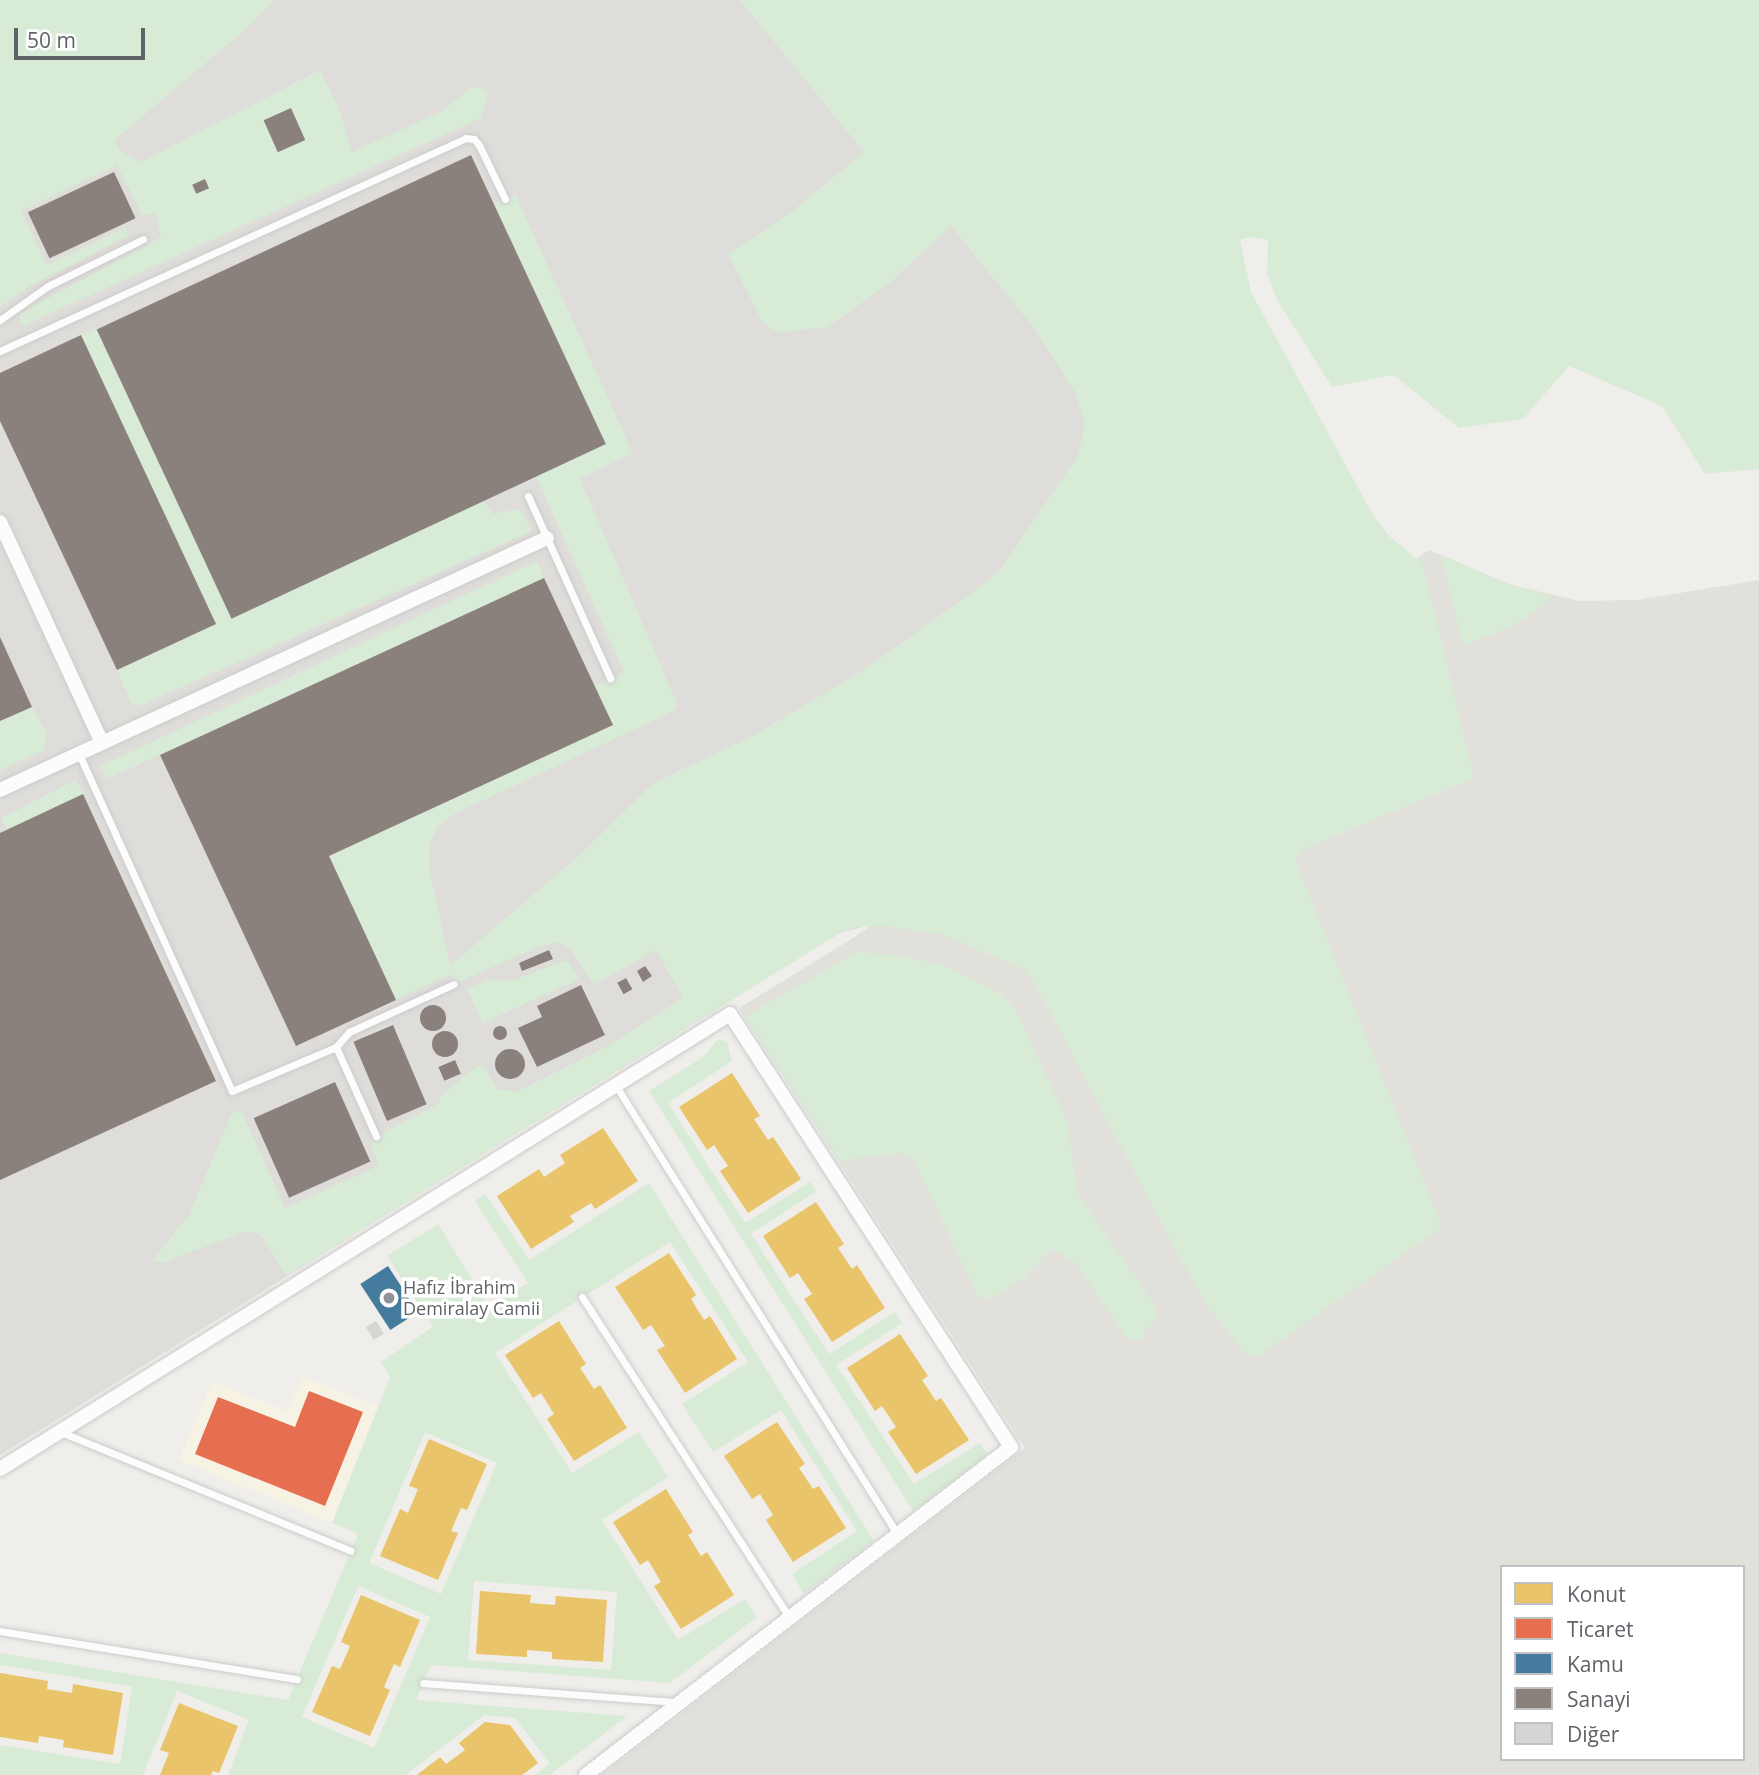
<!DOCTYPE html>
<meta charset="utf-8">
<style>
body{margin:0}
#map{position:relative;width:1759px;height:1775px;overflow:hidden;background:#efeeea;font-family:"Open Sans",sans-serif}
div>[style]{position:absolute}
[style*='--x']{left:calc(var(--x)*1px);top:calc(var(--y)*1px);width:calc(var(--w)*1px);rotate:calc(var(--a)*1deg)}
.commercial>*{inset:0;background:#f7f3e4}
.industrial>*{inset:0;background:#dfddda}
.education>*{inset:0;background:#e2e0da}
.green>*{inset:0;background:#d8ebd6;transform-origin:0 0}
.homes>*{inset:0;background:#e9c46a}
.shops>*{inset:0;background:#e76f51}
.public>*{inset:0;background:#457b9d;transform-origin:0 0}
.industry>*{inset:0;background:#8a817c;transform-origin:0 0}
.round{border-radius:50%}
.building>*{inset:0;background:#d6d5d3;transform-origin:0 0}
.roads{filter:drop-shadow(0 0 2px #cbcccc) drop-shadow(0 0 2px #cbcccc)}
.lane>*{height:7px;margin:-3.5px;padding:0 3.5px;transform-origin:3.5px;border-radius:3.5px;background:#fdfcfc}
.street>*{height:14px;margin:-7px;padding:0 7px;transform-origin:7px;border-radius:7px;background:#fdfcfc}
.dots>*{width:19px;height:19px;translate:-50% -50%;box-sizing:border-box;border:4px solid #fff;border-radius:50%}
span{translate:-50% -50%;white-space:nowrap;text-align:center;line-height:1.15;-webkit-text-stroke:7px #fff;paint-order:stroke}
.poi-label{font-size:18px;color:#5f6368}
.left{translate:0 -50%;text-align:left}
.legend{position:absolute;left:1500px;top:1565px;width:245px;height:196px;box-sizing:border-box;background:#fff;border:2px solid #bfc1c3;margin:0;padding:9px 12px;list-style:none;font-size:21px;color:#5f6368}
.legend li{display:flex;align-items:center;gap:14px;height:35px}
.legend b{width:35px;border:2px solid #bfc1c3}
.scale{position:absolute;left:14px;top:28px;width:131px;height:32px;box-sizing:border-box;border:4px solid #5f6368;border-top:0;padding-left:9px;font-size:21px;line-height:24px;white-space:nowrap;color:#5f6368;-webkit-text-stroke:5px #fff;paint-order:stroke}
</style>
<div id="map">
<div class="commercial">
<div style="clip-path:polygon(303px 1376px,379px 1407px,332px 1523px,179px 1460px,212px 1382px,287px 1411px)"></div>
</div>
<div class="industrial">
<div style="clip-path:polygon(254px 0,830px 0,1279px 603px,871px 925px,840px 933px,751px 987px,0 1455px,0 200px)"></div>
</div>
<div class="education">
<div style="clip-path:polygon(evenodd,1429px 550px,1511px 585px,1580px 601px,1637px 600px,1759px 580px,1759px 1775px,602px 1775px,1025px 1448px,739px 1008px,850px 940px,1429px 550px,1502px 1567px,1743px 1567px,1743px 1759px,1502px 1759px,1502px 1567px)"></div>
</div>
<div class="green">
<div style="clip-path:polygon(0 0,273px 0,247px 28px,118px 137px,115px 142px,118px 150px,141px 162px,320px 70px,339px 109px,352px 152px,441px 112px,469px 89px,479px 87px,488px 92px,481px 118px,22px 326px,19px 316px,30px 308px,161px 237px,157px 216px,152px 213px,143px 216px,117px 165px,21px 211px,47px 265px,127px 227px,127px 236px,30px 286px,0 307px)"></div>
<div style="clip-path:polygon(740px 0,1759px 0,1759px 469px,1705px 474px,1662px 406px,1569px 366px,1523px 419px,1459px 428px,1394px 375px,1332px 387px,1276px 298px,1267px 272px,1268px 240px,1249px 237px,1240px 240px,1251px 292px,1374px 517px,1390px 537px,1423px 564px,1474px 778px,1299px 851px,1296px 863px,1442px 1227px,1257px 1357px,1247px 1356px,1209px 1308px,1182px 1262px,1034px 982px,1024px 969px,943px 935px,885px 926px,856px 927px,840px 933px,286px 1276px,263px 1238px,255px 1232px,240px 1233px,165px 1262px,152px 1261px,189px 1215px,231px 1115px,241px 1110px,285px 1208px,379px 1166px,370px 1144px,376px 1136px,439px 1104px,440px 1097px,477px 1066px,483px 1066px,497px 1089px,516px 1092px,611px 1044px,683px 998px,656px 950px,594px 985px,571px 950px,559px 942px,540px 946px,454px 984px,451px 974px,396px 1000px,329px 856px,613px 725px,595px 686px,624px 672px,536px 476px,606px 444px,494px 204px,515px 194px,633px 453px,580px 479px,677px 703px,674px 711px,456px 813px,438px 826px,429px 845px,429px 867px,450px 966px,583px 852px,653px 783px,751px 737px,862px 671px,984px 584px,1002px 567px,1076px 459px,1084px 433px,1084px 421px,1076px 394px,1034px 328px,951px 226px,892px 281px,828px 327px,781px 332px,771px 329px,762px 321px,728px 254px,789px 214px,864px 152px)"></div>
<div style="clip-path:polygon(96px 329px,231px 617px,483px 501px,493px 514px,519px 509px,531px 528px,528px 533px,139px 706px,131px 703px,117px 670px,216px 624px,81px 335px)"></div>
<div style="clip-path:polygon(1441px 555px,1511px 585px,1554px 597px,1513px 626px,1463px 645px)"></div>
<div style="clip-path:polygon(537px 561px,544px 578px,107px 779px,101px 766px)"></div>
<div style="clip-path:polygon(32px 707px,47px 734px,43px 751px,0 770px,0 721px)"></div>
<div style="left:76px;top:780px;width:16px;height:84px;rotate:63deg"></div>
<div style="clip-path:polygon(856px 952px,896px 955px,945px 966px,997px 991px,1015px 1009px,1067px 1120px,1077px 1193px,1154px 1304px,1157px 1315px,1139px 1341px,1127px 1337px,1075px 1263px,1053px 1248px,1024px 1278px,991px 1299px,978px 1297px,913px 1158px,901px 1153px,839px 1161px,745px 1017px)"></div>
<div style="clip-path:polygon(567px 960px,579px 979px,483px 1023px,467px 989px,489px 979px,511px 981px)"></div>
<div style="clip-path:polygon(718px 1039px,727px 1042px,732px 1061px,668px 1103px,745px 1223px,810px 1182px,817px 1191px,751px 1234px,829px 1354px,895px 1312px,902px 1323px,836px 1365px,914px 1484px,980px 1443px,987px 1454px,913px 1511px,649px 1091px,703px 1057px)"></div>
<div style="clip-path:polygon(evenodd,649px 1183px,874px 1541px,804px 1594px,792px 1574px,857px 1531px,781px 1410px,713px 1452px,682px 1404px,748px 1362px,670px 1242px,495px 1353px,572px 1473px,639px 1432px,668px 1477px,602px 1520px,678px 1640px,745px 1599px,757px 1617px,670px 1683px,431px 1665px,416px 1700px,627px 1716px,550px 1775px,535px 1775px,550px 1763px,515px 1718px,484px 1715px,406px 1775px,228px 1775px,249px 1720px,177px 1691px,143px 1775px,0 1775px,0 1745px,120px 1764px,132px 1687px,0 1665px,0 1653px,288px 1700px,358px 1534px,332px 1523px,390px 1377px,381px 1362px,433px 1327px,387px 1256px,438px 1224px,489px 1307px,528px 1283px,475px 1201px,485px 1194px,529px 1260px,649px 1183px,425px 1432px,497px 1463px,441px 1594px,369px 1563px,425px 1432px,649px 1183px,474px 1581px,617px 1592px,611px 1670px,468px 1660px,474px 1581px,649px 1183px,358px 1586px,430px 1617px,374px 1748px,302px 1717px,358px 1586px)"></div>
</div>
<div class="homes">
<div style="clip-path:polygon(732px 1073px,760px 1116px,754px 1119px,768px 1140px,773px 1137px,801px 1179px,748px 1213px,720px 1171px,728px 1166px,714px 1145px,707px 1150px,679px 1107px)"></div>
<div style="clip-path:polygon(603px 1128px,638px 1181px,595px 1209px,591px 1203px,570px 1216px,574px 1222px,531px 1249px,497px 1196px,539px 1169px,544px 1177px,565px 1163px,560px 1155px)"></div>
<div style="clip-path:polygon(816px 1202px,844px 1244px,838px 1248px,852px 1269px,857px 1265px,885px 1308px,832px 1342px,804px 1299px,812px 1294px,798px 1273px,790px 1278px,763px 1236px)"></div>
<div style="clip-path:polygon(669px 1253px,696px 1295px,691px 1299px,704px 1320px,710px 1316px,737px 1359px,685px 1393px,657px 1350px,665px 1346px,651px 1325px,643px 1330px,615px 1287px)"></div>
<div style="clip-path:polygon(559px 1321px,586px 1364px,580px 1368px,594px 1389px,600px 1385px,627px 1428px,574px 1461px,547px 1419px,554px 1414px,541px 1393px,533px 1398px,505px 1355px)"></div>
<div style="clip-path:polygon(900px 1334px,928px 1376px,922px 1380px,936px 1401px,941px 1398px,969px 1440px,916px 1474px,888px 1432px,896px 1427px,882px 1406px,875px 1411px,847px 1368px)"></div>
<div style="clip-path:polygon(777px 1422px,805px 1464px,799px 1468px,813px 1489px,819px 1486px,846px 1528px,793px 1562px,766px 1520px,773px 1515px,760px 1494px,752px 1499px,724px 1456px)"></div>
<div style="clip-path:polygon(429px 1439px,487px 1464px,467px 1510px,461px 1508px,451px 1531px,458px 1533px,438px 1580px,380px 1556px,400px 1509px,408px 1513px,418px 1489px,409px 1486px)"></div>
<div style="clip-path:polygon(666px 1489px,693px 1532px,688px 1535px,701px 1556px,707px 1552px,734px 1595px,681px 1629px,654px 1586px,661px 1582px,648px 1560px,640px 1565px,613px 1522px)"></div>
<div style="clip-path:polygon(480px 1591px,531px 1595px,530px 1603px,555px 1605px,556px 1596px,607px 1600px,603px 1662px,552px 1659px,552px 1652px,527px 1650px,527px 1657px,476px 1654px)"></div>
<div style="clip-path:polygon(361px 1595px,420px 1620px,400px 1667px,394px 1664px,384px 1687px,390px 1690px,370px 1736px,312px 1712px,332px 1666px,340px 1669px,350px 1646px,341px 1642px)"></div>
<div style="clip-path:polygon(0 1673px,48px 1681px,47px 1689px,72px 1693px,73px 1684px,123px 1693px,113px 1755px,63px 1747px,64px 1740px,39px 1736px,38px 1743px,0 1737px)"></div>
<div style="clip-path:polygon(179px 1703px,238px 1726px,219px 1773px,213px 1771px,211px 1775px,160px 1775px,169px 1753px,160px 1750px)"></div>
<div style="clip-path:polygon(485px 1722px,510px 1725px,538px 1763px,522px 1775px,417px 1775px,440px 1757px,446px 1764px,465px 1750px,459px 1743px)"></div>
</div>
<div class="shops">
<div style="clip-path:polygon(309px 1391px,363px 1412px,325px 1506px,195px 1454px,218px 1397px,295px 1427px)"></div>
</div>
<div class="public">
<div style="left:388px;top:1266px;width:55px;height:33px;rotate:57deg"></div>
</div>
<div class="industry">
<div style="left:291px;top:108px;width:35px;height:30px;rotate:66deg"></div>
<div style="left:471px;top:155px;width:319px;height:413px;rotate:65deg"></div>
<div style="left:114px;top:172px;width:51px;height:95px;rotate:65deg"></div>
<div style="left:205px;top:179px;width:10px;height:14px;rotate:66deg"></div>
<div style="clip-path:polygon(81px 335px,216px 624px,117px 670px,0 421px,0 373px)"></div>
<div style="clip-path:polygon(544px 578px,613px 725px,329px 856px,396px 1000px,296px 1046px,160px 755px)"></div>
<div style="clip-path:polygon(0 637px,32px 707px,0 721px)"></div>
<div style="clip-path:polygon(83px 794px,216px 1081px,0 1180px,0 833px)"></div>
<div style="clip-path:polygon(549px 950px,553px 959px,522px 971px,519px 963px)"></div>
<div style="clip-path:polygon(645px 966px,652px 976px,643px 982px,637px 971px)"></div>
<div style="left:626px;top:978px;width:13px;height:10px;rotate:61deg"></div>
<div style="clip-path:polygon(581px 985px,605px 1035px,537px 1067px,518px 1028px,542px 1017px,537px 1006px)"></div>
<div class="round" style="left:420px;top:1005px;width:26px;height:26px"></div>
<div style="left:393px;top:1025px;width:86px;height:43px;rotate:67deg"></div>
<div class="round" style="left:493px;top:1026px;width:14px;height:14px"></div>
<div class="round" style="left:432px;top:1031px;width:26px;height:26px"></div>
<div class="round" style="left:495px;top:1049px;width:30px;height:30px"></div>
<div style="left:455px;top:1060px;width:15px;height:18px;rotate:67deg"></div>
<div style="left:335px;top:1082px;width:87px;height:89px;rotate:66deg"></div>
</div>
<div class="building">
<div style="left:376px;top:1321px;width:15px;height:12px;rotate:58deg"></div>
</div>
<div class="roads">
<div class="lane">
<div style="--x:0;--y:320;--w:59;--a:-35.3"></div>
<div style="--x:48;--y:286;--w:106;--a:-26.3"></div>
<div style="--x:0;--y:351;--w:512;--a:-24.56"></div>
<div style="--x:466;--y:138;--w:8;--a:7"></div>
<div style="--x:474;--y:139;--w:8;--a:50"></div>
<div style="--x:479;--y:145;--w:60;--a:64.3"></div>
<div style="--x:528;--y:496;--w:200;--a:65.7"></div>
<div style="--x:79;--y:754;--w:370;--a:65.6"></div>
<div style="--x:232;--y:1091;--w:113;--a:-22.9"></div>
<div style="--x:336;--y:1047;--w:98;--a:65.8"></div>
<div style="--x:336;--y:1047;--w:20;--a:-49"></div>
<div style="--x:349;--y:1032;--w:115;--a:-24.6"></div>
<div style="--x:616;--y:1086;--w:530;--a:57.87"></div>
<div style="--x:582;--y:1297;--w:382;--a:57.1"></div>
<div style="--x:61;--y:1432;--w:313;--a:22.3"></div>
<div style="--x:0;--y:1631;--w:301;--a:9.2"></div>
<div style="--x:423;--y:1683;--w:255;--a:4.3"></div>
</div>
<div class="street">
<div style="--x:0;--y:522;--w:243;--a:65.2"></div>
<div style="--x:0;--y:790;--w:602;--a:-24.74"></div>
<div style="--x:0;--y:1469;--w:860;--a:-31.93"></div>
<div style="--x:730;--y:1014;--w:516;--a:57.02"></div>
<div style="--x:1011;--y:1447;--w:537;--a:142.34"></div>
</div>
</div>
<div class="dots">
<div style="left:389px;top:1298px;background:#919496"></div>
</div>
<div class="poi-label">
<span class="left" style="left:403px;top:1298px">Hafız İbrahim<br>Demiralay Camii</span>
</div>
<ul class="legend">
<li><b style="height:19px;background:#e9c46a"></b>Konut</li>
<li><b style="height:19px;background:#e76f51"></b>Ticaret</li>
<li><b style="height:19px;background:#457b9d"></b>Kamu</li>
<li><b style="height:19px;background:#8a817c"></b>Sanayi</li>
<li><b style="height:19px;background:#d6d5d3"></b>Diğer</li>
</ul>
<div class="scale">50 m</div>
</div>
